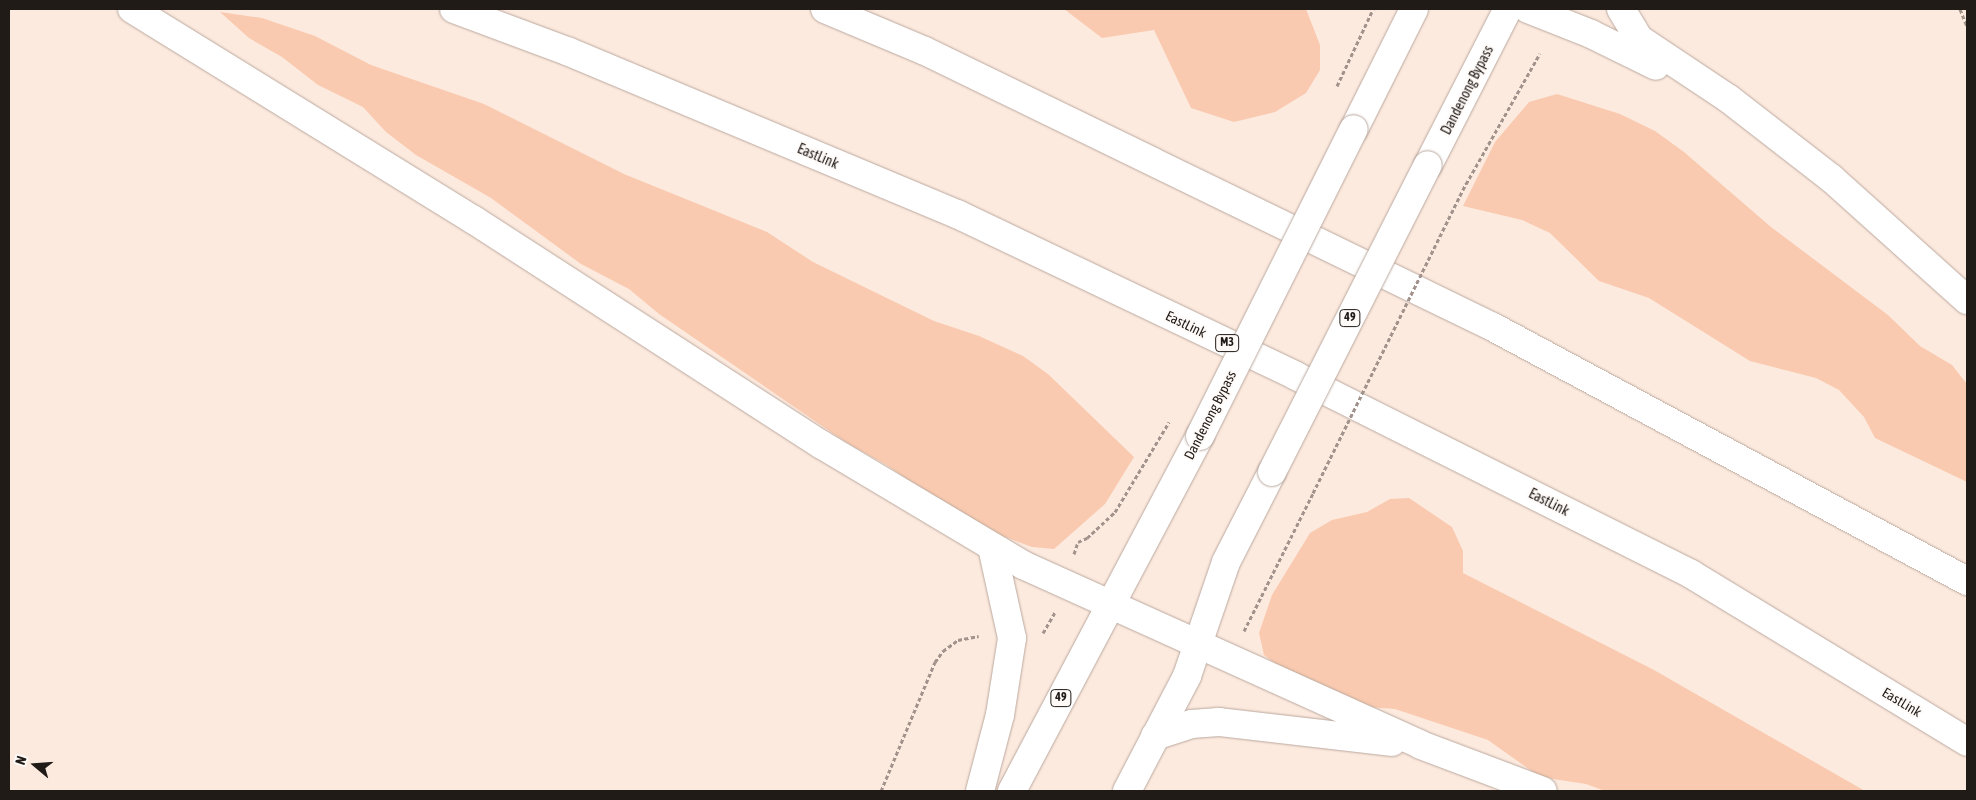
<!DOCTYPE html>
<style>
body{margin:0}
#map{position:relative;width:1976px;height:800px;overflow:hidden;background:#fdeadf;font-family:"Asap Condensed",sans-serif}
div>[style]{position:absolute}
[style*='--x']{left:calc(var(--x)*1px);top:calc(var(--y)*1px);width:calc(var(--w)*1px);rotate:calc(var(--a)*1deg)}
.green>*{inset:0;background:#f9caaf}
.path>*{height:3px;margin-top:-1.5px;transform-origin:0;background:repeating-linear-gradient(90deg,#a1938b 0 4px,transparent 0 6.5px)}
.roads{filter:drop-shadow(0 0 1px #baa89e) drop-shadow(0 0 1px #baa89e)}
.highway>*{height:28px;margin:-14px;padding:0 14px;transform-origin:14px;border-radius:14px;background:#fff}
.path-bridge>*{height:3px;margin-top:-1.5px;transform-origin:0;background:repeating-linear-gradient(90deg,#a1938b 0 4px,transparent 0 6.5px)}
.bridges{filter:drop-shadow(0 0 1px #baa89e) drop-shadow(0 0 1px #baa89e)}
.highway-bridge>*{height:28px;margin:-14px;padding:0 14px;transform-origin:14px;border-radius:14px;background:#fff}
span{translate:-50% -50%;white-space:nowrap;text-align:center;line-height:1.15;-webkit-text-stroke:4px #fefaf8;paint-order:stroke}
.shield-label span{padding:1px 4px;background:#fefaf8;border:1px solid;border-radius:4px;-webkit-text-stroke-width:0}
.shield-label{font-size:12px;color:#211b17;font-weight:700}
.street-label{font-size:14px;color:#211b17}
.frame{position:absolute;inset:0;border:10px solid #211b17;pointer-events:none}
.north{position:absolute;left:10px;top:740px;width:50px;height:50px;-webkit-text-stroke:4px #fefaf8;paint-order:stroke;rotate:288deg;font-size:14px;font-weight:700;line-height:20px;text-align:center;color:#211b17}
.north::after{content:'';display:block;margin:auto;width:18px;height:22px;background:#211b17;clip-path:polygon(50% 0,100% 100%,50% 72%,0 100%)}
</style>
<div id="map">
<div class="green">
<div style="clip-path:polygon(1064px 9px,1306px 9px,1320px 45px,1320px 70px,1306px 93px,1275px 112px,1234px 122px,1191px 108px,1154px 30px,1102px 38px)"></div>
<div style="clip-path:polygon(220px 12px,262px 18px,315px 36px,371px 65px,484px 104px,624px 174px,767px 232px,813px 262px,934px 321px,979px 336px,1023px 356px,1048px 374px,1134px 457px,1105px 504px,1054px 549px,1032px 547px,975px 526px,885px 464px,847px 443px,659px 314px,629px 289px,581px 264px,491px 198px,416px 155px,386px 132px,363px 107px,318px 85px,282px 57px,249px 38px)"></div>
<div style="clip-path:polygon(1557px 94px,1620px 114px,1655px 131px,1684px 152px,1771px 227px,1888px 315px,1920px 346px,1952px 365px,1967px 384px,1967px 482px,1875px 438px,1864px 417px,1839px 390px,1816px 378px,1750px 361px,1649px 298px,1599px 281px,1550px 233px,1522px 220px,1463px 206px,1495px 142px,1529px 102px)"></div>
<div style="clip-path:polygon(1409px 498px,1452px 527px,1463px 551px,1463px 573px,1654px 670px,1865px 791px,1605px 791px,1586px 784px,1540px 777px,1488px 740px,1395px 709px,1354px 706px,1293px 677px,1264px 655px,1259px 633px,1272px 595px,1310px 533px,1332px 520px,1367px 512px,1390px 499px)"></div>
</div>
<div class="path">
<div style="--x:1960;--y:9;--w:18;--a:68"></div>
<div style="--x:1337;--y:86;--w:85;--a:-64.9"></div>
<div style="--x:1466;--y:184;--w:150;--a:-60.5"></div>
<div style="--x:1074;--y:554;--w:13;--a:-72"></div>
<div style="--x:1078;--y:542;--w:10;--a:-24"></div>
<div style="--x:1087;--y:538;--w:38;--a:-43"></div>
<div style="--x:1115;--y:512;--w:105;--a:-59"></div>
<div style="--x:1244;--y:631;--w:154;--a:-63.4"></div>
<div style="--x:1043;--y:633;--w:24;--a:-60"></div>
<div style="--x:881;--y:791;--w:140;--a:-67.3"></div>
<div style="--x:935;--y:662;--w:14;--a:-54"></div>
<div style="--x:943;--y:651;--w:19;--a:-36"></div>
<div style="--x:958;--y:640;--w:21;--a:-11"></div>
</div>
<div class="roads">
<div class="highway">
<div style="--x:132;--y:9;--w:402;--a:31.7"></div>
<div style="--x:474;--y:220;--w:414;--a:32.9"></div>
<div style="--x:822;--y:445;--w:234;--a:30.8"></div>
<div style="--x:1023;--y:565;--w:437;--a:24.3"></div>
<div style="--x:1421;--y:745;--w:130;--a:20.7"></div>
<div style="--x:454;--y:9;--w:121;--a:20.4"></div>
<div style="--x:567;--y:51;--w:423;--a:22.7"></div>
<div style="--x:957;--y:214;--w:376;--a:25.5"></div>
<div style="--x:1296;--y:376;--w:442;--a:26.6"></div>
<div style="--x:1691;--y:574;--w:323;--a:31.3"></div>
<div style="--x:825;--y:9;--w:108;--a:22.8"></div>
<div style="--x:925;--y:51;--w:632;--a:25.92"></div>
<div style="--x:1493;--y:327;--w:538;--a:28.19"></div>
<div style="--x:1528;--y:9;--w:68;--a:21.6"></div>
<div style="--x:1591;--y:34;--w:72;--a:26.2"></div>
<div style="--x:1621;--y:9;--w:35;--a:59"></div>
<div style="--x:1639;--y:39;--w:108;--a:33.7"></div>
<div style="--x:1729;--y:99;--w:129;--a:37.8"></div>
<div style="--x:1831;--y:178;--w:183;--a:41.9"></div>
<div style="--x:1354;--y:129;--w:134;--a:-63.4"></div>
<div style="--x:1428;--y:165;--w:175;--a:-62.9"></div>
<div style="--x:1155;--y:736;--w:38;--a:-18"></div>
<div style="--x:1191;--y:724;--w:28;--a:-4"></div>
<div style="--x:1219;--y:722;--w:174;--a:6.6"></div>
<div style="--x:980;--y:791;--w:79;--a:-75.3"></div>
<div style="--x:1000;--y:715;--w:78;--a:-81.1"></div>
<div style="--x:1012;--y:638;--w:93;--a:-102.4"></div>
<div style="--x:1012;--y:791;--w:402;--a:-62.1"></div>
<div style="--x:1127;--y:791;--w:130;--a:-62.4"></div>
<div style="--x:1187;--y:676;--w:120;--a:-71.1"></div>
<div style="--x:1226;--y:562;--w:101;--a:-62.9"></div>
</div>
</div>
<div class="path-bridge">
<div style="--x:1313;--y:493;--w:345;--a:-63.7"></div>
</div>
<div class="bridges">
<div class="highway-bridge">
<div style="--x:1200;--y:436;--w:343;--a:-63.4"></div>
<div style="--x:1272;--y:472;--w:344;--a:-63.1"></div>
</div>
</div>
<div class="shield-label">
<span style="left:1350px;top:318px">49</span>
<span style="left:1227px;top:343px">M3</span>
<span style="left:1061px;top:698px">49</span>
</div>
<div class="street-label">
<span style="left:1467px;top:90px;rotate:-63deg">Dandenong Bypass</span>
<span style="left:818px;top:156px;rotate:23deg">EastLink</span>
<span style="left:1186px;top:324px;rotate:26deg">EastLink</span>
<span style="left:1210px;top:415px;rotate:-63deg">Dandenong Bypass</span>
<span style="left:1549px;top:502px;rotate:27deg">EastLink</span>
<span style="left:1902px;top:702px;rotate:31deg">EastLink</span>
</div>
<div class="frame"></div>
<div class="north">N</div>
</div>
